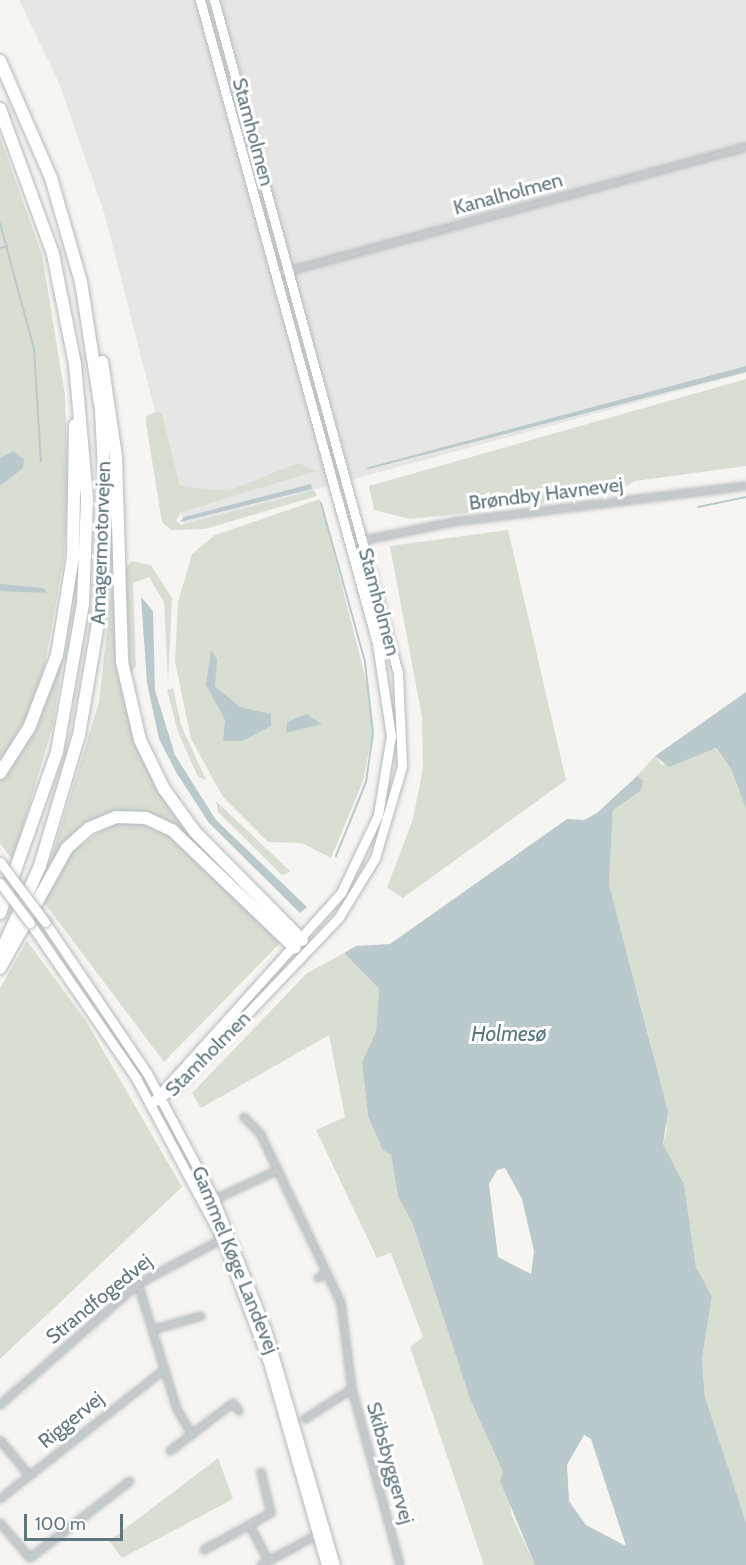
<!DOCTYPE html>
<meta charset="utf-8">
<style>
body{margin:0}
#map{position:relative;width:746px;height:1565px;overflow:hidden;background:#f6f5f1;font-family:Cabin,sans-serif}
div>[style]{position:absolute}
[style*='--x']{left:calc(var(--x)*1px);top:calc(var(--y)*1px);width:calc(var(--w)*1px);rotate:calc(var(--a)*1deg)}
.built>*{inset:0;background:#e6e7e5}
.green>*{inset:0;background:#d8ded2}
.water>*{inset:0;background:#bacacc}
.stream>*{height:2px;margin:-1px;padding:0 1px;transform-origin:1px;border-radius:1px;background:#bacacc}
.roads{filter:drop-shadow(0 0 2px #b4bbbe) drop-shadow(0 0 2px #b4bbbe)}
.street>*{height:6px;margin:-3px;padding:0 3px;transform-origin:3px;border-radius:3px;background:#c4c9cb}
.secondary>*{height:9px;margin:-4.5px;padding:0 4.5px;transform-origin:4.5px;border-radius:4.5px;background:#fff}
.highway>*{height:12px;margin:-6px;padding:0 6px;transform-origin:6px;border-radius:6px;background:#fff}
.bridges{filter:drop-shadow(0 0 2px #b4bbbe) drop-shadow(0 0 2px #b4bbbe)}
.secondary-bridge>*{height:9px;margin:-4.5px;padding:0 4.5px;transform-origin:4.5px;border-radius:4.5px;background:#fff}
span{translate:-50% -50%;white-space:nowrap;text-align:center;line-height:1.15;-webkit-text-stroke:6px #fff;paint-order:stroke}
.street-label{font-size:20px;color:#5e767f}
.water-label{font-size:21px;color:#58777c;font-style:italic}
.scale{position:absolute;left:24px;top:1514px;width:99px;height:27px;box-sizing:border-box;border:3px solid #5e767f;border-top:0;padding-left:8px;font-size:18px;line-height:21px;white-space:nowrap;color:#5e767f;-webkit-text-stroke:4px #fff;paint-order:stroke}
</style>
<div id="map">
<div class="built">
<div style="clip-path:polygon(19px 0,746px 0,746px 373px,184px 525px,104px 212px,59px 83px)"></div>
</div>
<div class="green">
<div style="clip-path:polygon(0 137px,42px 255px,65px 395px,68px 486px,64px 559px,43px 674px,26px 720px,0 761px)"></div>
<div style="clip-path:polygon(746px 379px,746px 466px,635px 481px,610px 495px,450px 515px,410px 519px,374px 510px,369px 486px)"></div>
<div style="clip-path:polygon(157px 412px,162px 414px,180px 486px,228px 491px,298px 463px,316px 471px,181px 512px,176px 521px,181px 525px,314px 490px,317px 496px,205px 529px,171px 530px,162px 522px,146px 423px,146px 416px)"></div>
<div style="clip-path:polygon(320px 499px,369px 692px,372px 736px,363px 781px,331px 858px,302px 843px,268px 842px,223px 797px,191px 739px,175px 661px,178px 602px,192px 554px,215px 535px)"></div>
<div style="clip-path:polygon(508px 530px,566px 780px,403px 898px,387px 888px,413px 819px,423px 768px,422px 717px,390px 546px)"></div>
<div style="clip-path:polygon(131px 561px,151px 565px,172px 598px,168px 682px,164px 602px,149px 577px,133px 583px,136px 666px,130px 673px,125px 570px)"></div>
<div style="clip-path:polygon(77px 566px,53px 725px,13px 861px,0 843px,0 778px,48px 697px)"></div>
<div style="clip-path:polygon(112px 584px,120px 678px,143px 761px,190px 833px,291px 933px,158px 817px,117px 813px,50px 862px,99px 702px)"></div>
<div style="clip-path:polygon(173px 688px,181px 725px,206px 780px,198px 777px,178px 732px,167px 690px)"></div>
<div style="clip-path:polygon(715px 748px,731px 769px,746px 809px,746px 1522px,705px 1397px,702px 1360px,712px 1296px,696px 1267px,684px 1184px,663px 1144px,667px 1128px,652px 1049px,609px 884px,613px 809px,641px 782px,637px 776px,655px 756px,662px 765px)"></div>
<div style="clip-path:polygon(216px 801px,290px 871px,288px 873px,282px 875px,218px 812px)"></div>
<div style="clip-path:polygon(115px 821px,152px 824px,172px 835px,282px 941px,164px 1062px,43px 901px,72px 851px)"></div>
<div style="clip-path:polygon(27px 941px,86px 1021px,182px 1187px,0 1359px,0 988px)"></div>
<div style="clip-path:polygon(344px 953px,379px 989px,376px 1031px,362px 1062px,368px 1116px,382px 1149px,391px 1154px,398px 1197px,412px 1222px,470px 1399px,503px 1472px,512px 1516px,535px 1565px,484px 1565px,410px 1347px,423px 1337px,391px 1253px,377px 1258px,316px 1130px,345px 1117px,329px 1035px,201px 1108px,192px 1093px,307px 973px)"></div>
<div style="clip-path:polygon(218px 1458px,233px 1499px,122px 1558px,109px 1541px)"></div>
</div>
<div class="water">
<div style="clip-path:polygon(746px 366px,746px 372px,365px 470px,369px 467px)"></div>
<div style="clip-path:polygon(13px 451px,24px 459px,23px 468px,0 486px,0 458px)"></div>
<div style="clip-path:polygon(311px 484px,312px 489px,180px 522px,184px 517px)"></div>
<div style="clip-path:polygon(0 584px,43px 588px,47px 593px,0 591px)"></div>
<div style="clip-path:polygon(141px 597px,153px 611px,155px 690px,175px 755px,216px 820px,307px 907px,300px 913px,209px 823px,176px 772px,159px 739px,147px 683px)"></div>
<div style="clip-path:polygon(211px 650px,217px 659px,215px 686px,240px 707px,271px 714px,271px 726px,242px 741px,223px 741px,225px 720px,206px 685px)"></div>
<div style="clip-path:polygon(746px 692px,746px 809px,731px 769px,716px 748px,669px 767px,655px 756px)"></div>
<div style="clip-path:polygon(306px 714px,322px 724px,286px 733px,287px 722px)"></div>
<div style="clip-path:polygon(evenodd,637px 776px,643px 781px,641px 790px,613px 810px,609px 884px,668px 1112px,663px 1144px,684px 1184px,696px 1267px,712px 1296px,702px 1360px,705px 1397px,746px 1522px,746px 1565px,535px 1565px,500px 1481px,503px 1472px,470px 1399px,412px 1222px,398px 1197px,391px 1155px,382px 1149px,368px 1116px,362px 1062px,376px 1031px,379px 989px,344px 953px,356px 946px,390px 944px,567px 819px,584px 820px,597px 813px,637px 776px,505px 1168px,522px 1199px,534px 1251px,531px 1274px,498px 1257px,489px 1184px,497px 1170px,505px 1168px,637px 776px,584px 1435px,591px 1439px,626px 1546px,586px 1525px,569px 1501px,567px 1465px,584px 1435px)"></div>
</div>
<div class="stream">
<div style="--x:0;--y:223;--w:131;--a:74.9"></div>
<div style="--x:34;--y:349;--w:113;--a:86.5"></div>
<div style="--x:0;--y:248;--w:8;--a:-14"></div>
<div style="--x:321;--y:503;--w:165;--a:74.5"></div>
<div style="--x:365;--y:662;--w:71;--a:83.6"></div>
<div style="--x:373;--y:733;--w:49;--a:98.1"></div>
<div style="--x:366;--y:782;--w:80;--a:112.1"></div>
<div style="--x:698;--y:507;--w:49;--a:-11.8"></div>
</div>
<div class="roads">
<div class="street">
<div style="--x:278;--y:274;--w:485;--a:-15.2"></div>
<div style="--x:351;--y:543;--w:104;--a:-11.6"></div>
<div style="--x:453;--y:522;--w:295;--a:-7"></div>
<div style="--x:244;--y:1117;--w:23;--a:45"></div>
<div style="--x:260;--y:1133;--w:188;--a:64.5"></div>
<div style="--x:341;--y:1303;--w:87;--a:82.7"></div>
<div style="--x:205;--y:1204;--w:81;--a:-25"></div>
<div style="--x:318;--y:1278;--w:10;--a:-29"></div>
<div style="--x:138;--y:1284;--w:131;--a:72.7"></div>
<div style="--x:177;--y:1409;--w:30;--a:60"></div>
<div style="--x:152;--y:1330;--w:51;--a:-15.9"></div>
<div style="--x:0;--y:1405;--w:184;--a:-41.2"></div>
<div style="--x:138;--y:1284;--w:98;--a:-28.1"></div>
<div style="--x:305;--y:1419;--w:56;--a:-32.6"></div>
<div style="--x:352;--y:1389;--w:182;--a:74.7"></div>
<div style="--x:0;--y:1440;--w:45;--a:50.4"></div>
<div style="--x:170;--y:1451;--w:79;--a:-37.3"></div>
<div style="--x:233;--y:1403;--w:10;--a:53"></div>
<div style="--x:0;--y:1499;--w:209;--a:-38.2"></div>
<div style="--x:0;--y:1523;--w:46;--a:49.4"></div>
<div style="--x:30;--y:1558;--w:126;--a:-37.6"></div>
<div style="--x:250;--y:1526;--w:40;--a:62"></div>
<div style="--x:204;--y:1550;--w:77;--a:-28.9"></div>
<div style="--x:271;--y:1513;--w:42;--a:-103.7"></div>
<div style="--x:261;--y:1565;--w:66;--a:-28.1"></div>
</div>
<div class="secondary">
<div style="--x:45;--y:922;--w:182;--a:56"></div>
<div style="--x:147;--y:1073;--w:143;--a:62"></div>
<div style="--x:214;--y:1199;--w:140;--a:68.2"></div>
<div style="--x:266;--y:1329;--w:246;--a:73.7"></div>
<div style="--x:30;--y:923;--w:188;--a:55.6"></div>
<div style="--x:136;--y:1078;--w:183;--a:61.9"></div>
<div style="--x:222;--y:1239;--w:134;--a:69.5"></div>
<div style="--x:269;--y:1365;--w:208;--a:74.1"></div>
<div style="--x:151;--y:1104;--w:39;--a:-36"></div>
<div style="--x:183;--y:1081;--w:226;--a:-46.4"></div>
<div style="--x:339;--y:917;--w:69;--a:-58.6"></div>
<div style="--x:375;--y:858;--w:96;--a:-73.6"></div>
<div style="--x:402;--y:766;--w:93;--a:-92.5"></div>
<div style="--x:398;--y:673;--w:698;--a:-105.29"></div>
<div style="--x:151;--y:1104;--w:284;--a:-48"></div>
<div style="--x:341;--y:893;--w:86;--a:-64.6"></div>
<div style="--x:378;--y:815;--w:80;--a:-80.7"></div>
<div style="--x:391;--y:736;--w:94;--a:-98.6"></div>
<div style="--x:377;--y:643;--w:667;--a:-105.39"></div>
</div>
<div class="highway">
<div style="--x:0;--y:61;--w:128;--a:66.4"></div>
<div style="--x:51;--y:178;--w:108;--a:73.9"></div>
<div style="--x:81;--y:282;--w:129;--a:81.1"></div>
<div style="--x:101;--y:409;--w:102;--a:87.2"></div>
<div style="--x:106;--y:511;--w:95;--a:93"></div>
<div style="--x:101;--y:606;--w:131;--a:99.7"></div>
<div style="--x:79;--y:735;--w:137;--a:106.6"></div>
<div style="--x:40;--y:866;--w:97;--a:114.4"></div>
<div style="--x:0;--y:109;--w:154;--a:69.9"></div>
<div style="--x:53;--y:254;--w:112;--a:78.7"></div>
<div style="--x:75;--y:364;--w:136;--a:84.9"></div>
<div style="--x:87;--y:499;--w:105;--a:92.2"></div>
<div style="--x:83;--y:604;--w:150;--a:100"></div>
<div style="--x:57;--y:752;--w:171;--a:109.5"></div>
<div style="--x:102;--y:362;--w:96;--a:81.6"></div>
<div style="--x:116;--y:457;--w:205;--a:88.3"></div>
<div style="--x:122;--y:662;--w:80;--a:77"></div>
<div style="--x:140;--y:740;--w:55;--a:63.9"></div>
<div style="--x:164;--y:789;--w:53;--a:54.2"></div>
<div style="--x:195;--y:832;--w:152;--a:45.3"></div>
<div style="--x:0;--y:773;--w:54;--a:-57.2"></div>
<div style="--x:29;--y:728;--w:78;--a:-69"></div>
<div style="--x:57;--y:655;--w:99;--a:-80.7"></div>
<div style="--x:73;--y:557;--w:132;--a:-89.1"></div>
<div style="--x:0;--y:968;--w:137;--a:-60.8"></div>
<div style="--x:67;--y:848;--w:30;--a:-42"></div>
<div style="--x:89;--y:828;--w:29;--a:-22"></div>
<div style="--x:116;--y:817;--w:30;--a:2"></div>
<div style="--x:146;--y:818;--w:29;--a:25"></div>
<div style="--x:172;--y:830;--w:170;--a:43.8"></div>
</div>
</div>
<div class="bridges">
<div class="secondary-bridge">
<div style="--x:0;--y:862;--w:75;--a:53.1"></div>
<div style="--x:0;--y:883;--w:50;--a:53.1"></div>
</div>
</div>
<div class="street-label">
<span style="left:253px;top:132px;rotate:75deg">Stamholmen</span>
<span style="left:508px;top:194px;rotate:-15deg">Kanalholmen</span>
<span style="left:546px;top:494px;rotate:-7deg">Brøndby Havnevej</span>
<span style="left:101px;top:543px;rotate:-88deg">Amagermotorvejen</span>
<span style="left:379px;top:602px;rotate:75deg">Stamholmen</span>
<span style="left:208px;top:1054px;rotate:-45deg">Stamholmen</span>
<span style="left:235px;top:1260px;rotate:68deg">Gammel Køge Landevej</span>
<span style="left:99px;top:1299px;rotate:-39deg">Strandfogedvej</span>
<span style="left:71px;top:1420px;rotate:-39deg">Riggervej</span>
<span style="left:390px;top:1463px;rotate:74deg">Skibsbyggervej</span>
</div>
<div class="water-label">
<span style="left:509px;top:1034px">Holmesø</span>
</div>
<div class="scale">100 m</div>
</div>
